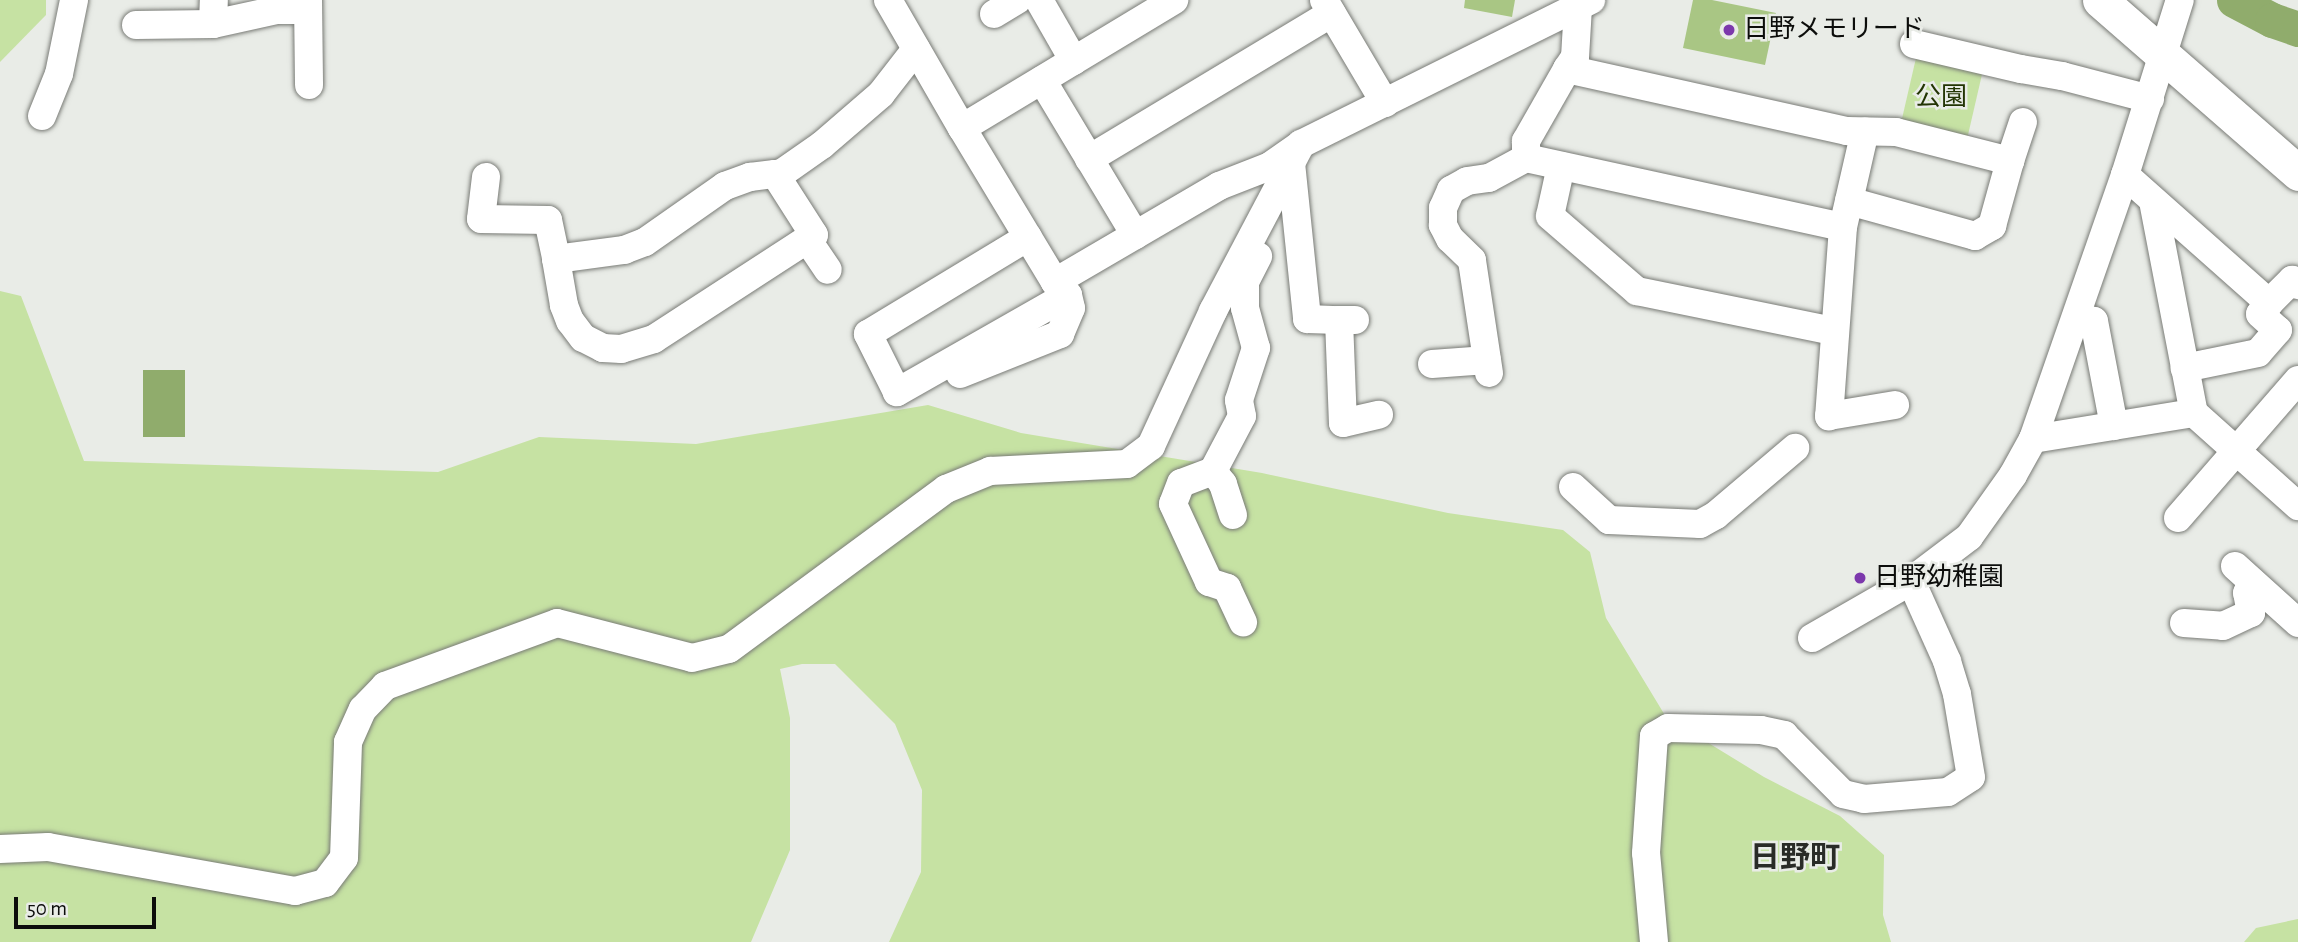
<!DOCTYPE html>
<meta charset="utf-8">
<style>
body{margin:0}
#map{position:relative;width:2298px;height:942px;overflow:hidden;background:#e9ece7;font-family:"Alegreya Sans","Noto Sans JP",sans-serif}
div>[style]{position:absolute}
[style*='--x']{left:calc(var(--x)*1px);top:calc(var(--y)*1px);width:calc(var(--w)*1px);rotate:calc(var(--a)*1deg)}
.green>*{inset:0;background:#c6e2a3;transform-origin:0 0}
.water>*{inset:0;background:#90ac6c;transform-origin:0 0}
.river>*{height:35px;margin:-17.5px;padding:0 17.5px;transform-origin:17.5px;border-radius:17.5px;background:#90ac6c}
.building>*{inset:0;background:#a9c684}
.roads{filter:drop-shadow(0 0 2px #797b76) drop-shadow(0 0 2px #797b76)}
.minor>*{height:28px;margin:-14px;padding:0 14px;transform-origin:14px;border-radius:14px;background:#fff}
.major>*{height:35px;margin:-17.5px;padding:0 17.5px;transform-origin:17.5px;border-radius:17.5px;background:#fff}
.dots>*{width:19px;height:19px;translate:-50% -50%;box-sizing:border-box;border:4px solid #e9ece7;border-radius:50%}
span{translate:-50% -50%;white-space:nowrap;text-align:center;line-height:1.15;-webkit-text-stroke:5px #e9ece7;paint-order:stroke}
.poi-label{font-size:26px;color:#0c0d0b}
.left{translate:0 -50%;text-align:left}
.park-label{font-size:26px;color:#233504}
.quarter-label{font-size:30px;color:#292b27;font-weight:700}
.scale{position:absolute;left:14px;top:897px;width:142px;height:32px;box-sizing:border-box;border:4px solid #0c0d0b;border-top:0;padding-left:9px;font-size:21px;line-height:24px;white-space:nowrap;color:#0c0d0b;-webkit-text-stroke:5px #e9ece7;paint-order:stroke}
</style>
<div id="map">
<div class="green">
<div style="clip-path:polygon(0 0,46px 0,46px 15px,0 62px)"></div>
<div style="left:1916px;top:58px;width:68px;height:68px;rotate:13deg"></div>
<div style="clip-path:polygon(0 291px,21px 296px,84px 461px,438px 472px,539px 437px,696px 444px,928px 405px,1021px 433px,1262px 473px,1448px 513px,1563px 530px,1590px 552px,1606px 618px,1666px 717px,1764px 777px,1840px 816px,1884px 855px,1883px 915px,1891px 942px,889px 942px,921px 872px,922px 790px,895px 724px,835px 664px,802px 664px,780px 669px,790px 718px,790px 850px,751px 942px,0 942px)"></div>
<div style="clip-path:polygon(2298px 919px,2298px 942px,2244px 942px,2256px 928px)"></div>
</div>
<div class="water">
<div style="left:143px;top:370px;width:42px;height:67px"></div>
</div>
<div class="river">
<div style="--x:2234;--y:0;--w:43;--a:27.8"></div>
<div style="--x:2272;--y:20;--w:28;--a:19"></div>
</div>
<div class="building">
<div style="clip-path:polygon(1465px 0,1515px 0,1512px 17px,1464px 8px)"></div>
<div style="clip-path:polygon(1693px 0,1712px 0,1776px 13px,1765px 65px,1683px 48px)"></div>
</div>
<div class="roads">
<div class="minor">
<div style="--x:308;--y:0;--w:85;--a:89.3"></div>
<div style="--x:888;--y:0;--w:148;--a:60"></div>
<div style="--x:962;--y:128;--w:248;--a:-31.1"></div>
<div style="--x:1039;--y:0;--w:70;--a:60.2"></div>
<div style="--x:1324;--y:0;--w:120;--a:59.4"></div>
<div style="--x:1578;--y:7;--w:50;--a:93.4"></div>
<div style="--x:1575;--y:57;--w:14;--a:124"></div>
<div style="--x:1567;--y:69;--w:287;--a:12.5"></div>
<div style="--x:1847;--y:131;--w:49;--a:1.2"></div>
<div style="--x:1896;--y:132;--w:118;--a:14.3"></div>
<div style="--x:2010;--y:161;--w:41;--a:-71.6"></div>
<div style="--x:994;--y:14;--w:27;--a:-31"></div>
<div style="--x:213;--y:24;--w:66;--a:-12.3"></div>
<div style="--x:277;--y:10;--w:31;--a:0"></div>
<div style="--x:136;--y:25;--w:77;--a:-0.7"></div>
<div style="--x:213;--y:24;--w:24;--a:-88"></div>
<div style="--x:1914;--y:44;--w:110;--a:13.2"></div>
<div style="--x:2021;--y:69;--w:42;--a:9.7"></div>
<div style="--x:2062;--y:76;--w:91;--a:14.6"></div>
<div style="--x:1042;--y:80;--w:181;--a:59"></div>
<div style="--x:42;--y:116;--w:45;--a:-68"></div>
<div style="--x:59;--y:74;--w:76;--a:-78.5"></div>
<div style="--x:962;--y:128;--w:180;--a:58.9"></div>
<div style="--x:1055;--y:282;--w:18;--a:45"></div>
<div style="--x:1068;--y:295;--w:197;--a:150.4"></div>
<div style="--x:897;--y:392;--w:65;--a:-116.6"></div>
<div style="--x:868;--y:334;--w:187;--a:-31.2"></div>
<div style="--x:1526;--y:158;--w:324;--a:12.3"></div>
<div style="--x:1843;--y:227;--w:98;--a:-77.1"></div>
<div style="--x:1089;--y:159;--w:283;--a:-31"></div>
<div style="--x:1291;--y:163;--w:157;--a:84.1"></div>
<div style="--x:1307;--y:319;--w:32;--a:2"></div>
<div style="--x:1561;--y:166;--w:51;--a:102.4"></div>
<div style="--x:1550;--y:216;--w:115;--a:40.8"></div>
<div style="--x:1637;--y:291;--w:200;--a:11.5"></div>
<div style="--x:775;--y:174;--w:72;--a:57.4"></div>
<div style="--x:814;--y:235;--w:191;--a:147"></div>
<div style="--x:654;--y:339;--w:34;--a:163"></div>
<div style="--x:621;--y:349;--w:18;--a:-177"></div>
<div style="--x:603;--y:348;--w:22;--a:-153"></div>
<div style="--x:583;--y:338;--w:21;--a:-127"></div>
<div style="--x:570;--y:321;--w:17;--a:-111"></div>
<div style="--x:564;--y:305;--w:47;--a:-99.9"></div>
<div style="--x:556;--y:259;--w:69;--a:-7.5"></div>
<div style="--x:624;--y:250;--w:22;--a:-21"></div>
<div style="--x:645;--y:242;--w:98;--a:-35"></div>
<div style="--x:725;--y:186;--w:27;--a:-20"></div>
<div style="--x:750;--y:177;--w:25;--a:-7"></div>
<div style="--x:775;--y:174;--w:7;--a:-8"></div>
<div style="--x:782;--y:173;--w:49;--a:-35"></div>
<div style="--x:822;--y:145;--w:78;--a:-40.8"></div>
<div style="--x:881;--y:94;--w:57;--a:-52.1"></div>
<div style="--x:2125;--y:175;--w:193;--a:41.6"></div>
<div style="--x:2269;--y:303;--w:14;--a:129"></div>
<div style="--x:2260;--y:314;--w:24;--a:42"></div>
<div style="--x:2278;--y:330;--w:30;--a:131"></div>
<div style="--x:2258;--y:353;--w:75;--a:168.4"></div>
<div style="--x:486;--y:177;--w:42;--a:96.8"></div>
<div style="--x:481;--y:219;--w:67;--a:0.9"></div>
<div style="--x:548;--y:220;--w:40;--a:78"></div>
<div style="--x:1849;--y:201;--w:131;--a:15.5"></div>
<div style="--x:1975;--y:236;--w:20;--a:-30"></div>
<div style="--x:1992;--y:226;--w:67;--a:-74.5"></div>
<div style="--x:2153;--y:201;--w:216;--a:79.1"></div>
<div style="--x:1843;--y:227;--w:190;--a:94.2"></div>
<div style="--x:1829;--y:416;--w:67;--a:-9.5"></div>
<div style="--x:807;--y:239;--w:37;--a:56"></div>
<div style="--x:1055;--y:282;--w:190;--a:-30.3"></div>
<div style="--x:1219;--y:186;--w:55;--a:-21.4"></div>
<div style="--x:1270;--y:166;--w:38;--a:-35"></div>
<div style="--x:1301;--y:144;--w:324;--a:-26.4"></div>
<div style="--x:2269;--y:303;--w:33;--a:-45"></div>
<div style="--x:2292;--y:280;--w:8;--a:40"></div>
<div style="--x:2076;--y:318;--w:18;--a:9"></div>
<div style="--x:2094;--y:321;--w:107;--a:79.2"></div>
<div style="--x:1355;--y:320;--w:16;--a:180"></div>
<div style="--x:1339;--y:320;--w:103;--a:87.8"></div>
<div style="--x:1343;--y:423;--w:37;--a:-13"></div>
<div style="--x:1432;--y:364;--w:55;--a:-4.2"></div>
<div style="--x:1489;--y:373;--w:114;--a:-98.6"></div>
<div style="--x:1472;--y:260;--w:30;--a:-136"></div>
<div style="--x:1450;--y:239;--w:16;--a:-117"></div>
<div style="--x:1443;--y:225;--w:17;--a:-90"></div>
<div style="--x:1443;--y:208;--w:20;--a:-66"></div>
<div style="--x:1451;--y:190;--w:18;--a:-29"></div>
<div style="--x:1467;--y:181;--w:22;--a:-8"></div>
<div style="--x:1489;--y:178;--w:42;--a:-28.4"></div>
<div style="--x:1526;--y:158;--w:17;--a:-90"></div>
<div style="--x:1526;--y:141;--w:83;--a:-60.3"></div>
<div style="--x:960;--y:374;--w:108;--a:-21.8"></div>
<div style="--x:1060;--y:334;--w:28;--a:-67"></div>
<div style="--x:1071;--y:308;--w:13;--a:-103"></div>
<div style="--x:2033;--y:439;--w:163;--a:-9.2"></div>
<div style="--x:2194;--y:413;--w:140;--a:41.8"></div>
<div style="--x:1213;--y:471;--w:34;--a:159"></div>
<div style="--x:1181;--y:483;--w:22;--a:111"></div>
<div style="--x:1173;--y:504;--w:86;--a:65.2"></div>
<div style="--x:1209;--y:582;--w:19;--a:18"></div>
<div style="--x:1227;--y:588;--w:38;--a:65"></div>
<div style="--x:1573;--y:487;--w:49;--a:42.5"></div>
<div style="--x:1609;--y:520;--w:91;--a:2.5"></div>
<div style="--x:1700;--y:524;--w:18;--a:-29"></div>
<div style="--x:1716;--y:515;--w:104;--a:-40.3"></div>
<div style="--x:1233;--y:515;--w:33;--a:-108"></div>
<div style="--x:1223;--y:484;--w:16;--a:-128"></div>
<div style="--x:1213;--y:471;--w:62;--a:-62.2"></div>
<div style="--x:1242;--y:416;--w:16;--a:-101"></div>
<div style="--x:1239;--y:400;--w:55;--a:-71.9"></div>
<div style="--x:1256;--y:348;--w:41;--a:-105.4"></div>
<div style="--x:1245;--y:308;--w:26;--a:-90"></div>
<div style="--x:1245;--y:282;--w:29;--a:-63"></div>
<div style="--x:2178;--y:518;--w:183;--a:-49"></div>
<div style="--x:2235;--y:566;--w:85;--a:42.1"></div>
<div style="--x:2184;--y:623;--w:39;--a:4"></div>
<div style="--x:2223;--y:626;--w:31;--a:-25"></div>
<div style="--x:2251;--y:613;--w:20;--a:-101"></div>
<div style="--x:2247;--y:593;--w:12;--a:-66"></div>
<div style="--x:1812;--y:638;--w:114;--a:-29.9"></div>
<div style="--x:1911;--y:581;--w:73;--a:-37.2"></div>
<div style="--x:1969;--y:537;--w:76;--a:-54.6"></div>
<div style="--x:2013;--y:475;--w:41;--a:-60.9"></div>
<div style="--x:2033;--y:439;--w:280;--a:-70.8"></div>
<div style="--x:2125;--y:175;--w:183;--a:-72.6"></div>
<div style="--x:0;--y:849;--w:48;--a:-2.4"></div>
<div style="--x:48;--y:847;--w:251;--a:10.1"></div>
<div style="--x:295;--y:891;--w:31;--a:-15"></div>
<div style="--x:325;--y:883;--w:31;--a:-53"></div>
<div style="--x:344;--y:858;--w:116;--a:-88"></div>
<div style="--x:348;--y:742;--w:36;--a:-66"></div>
<div style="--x:363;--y:709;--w:32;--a:-46"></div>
<div style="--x:385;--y:686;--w:183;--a:-20.1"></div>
<div style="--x:557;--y:623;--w:139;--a:14.5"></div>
<div style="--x:692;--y:658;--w:38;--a:-14"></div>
<div style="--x:729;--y:649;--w:270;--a:-36.4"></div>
<div style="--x:946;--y:489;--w:48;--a:-22.2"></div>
<div style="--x:990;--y:471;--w:137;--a:-2.9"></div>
<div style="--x:1127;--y:464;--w:30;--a:-37"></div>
<div style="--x:1151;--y:446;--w:149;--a:-65.3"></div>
<div style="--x:1213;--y:311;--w:189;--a:-62.2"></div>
<div style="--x:1654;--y:942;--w:89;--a:-95.1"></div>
<div style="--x:1646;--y:853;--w:117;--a:-86.1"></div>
<div style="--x:1654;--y:736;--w:16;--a:-30"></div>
<div style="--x:1668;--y:728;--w:93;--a:1.2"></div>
<div style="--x:1761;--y:730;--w:24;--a:12"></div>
<div style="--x:1784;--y:735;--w:83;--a:45"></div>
<div style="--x:1843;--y:794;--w:22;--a:13"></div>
<div style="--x:1864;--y:799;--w:84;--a:-4.8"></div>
<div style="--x:1948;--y:792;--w:27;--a:-33"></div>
<div style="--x:1971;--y:777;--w:84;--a:-99.6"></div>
<div style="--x:1957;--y:694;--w:34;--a:-107"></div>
<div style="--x:1947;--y:661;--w:88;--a:-114.2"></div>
</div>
<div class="major">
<div style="--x:2100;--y:0;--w:263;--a:41.1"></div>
</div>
</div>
<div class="dots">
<div style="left:1729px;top:30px;background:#7c38ac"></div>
<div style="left:1860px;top:578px;background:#7c38ac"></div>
</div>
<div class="poi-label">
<span class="left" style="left:1743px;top:30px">日野メモリード</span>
<span class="left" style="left:1874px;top:578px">日野幼稚園</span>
</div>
<div class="park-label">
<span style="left:1941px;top:98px">公園</span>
</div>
<div class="quarter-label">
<span style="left:1795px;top:858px">日野町</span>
</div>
<div class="scale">50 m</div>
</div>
